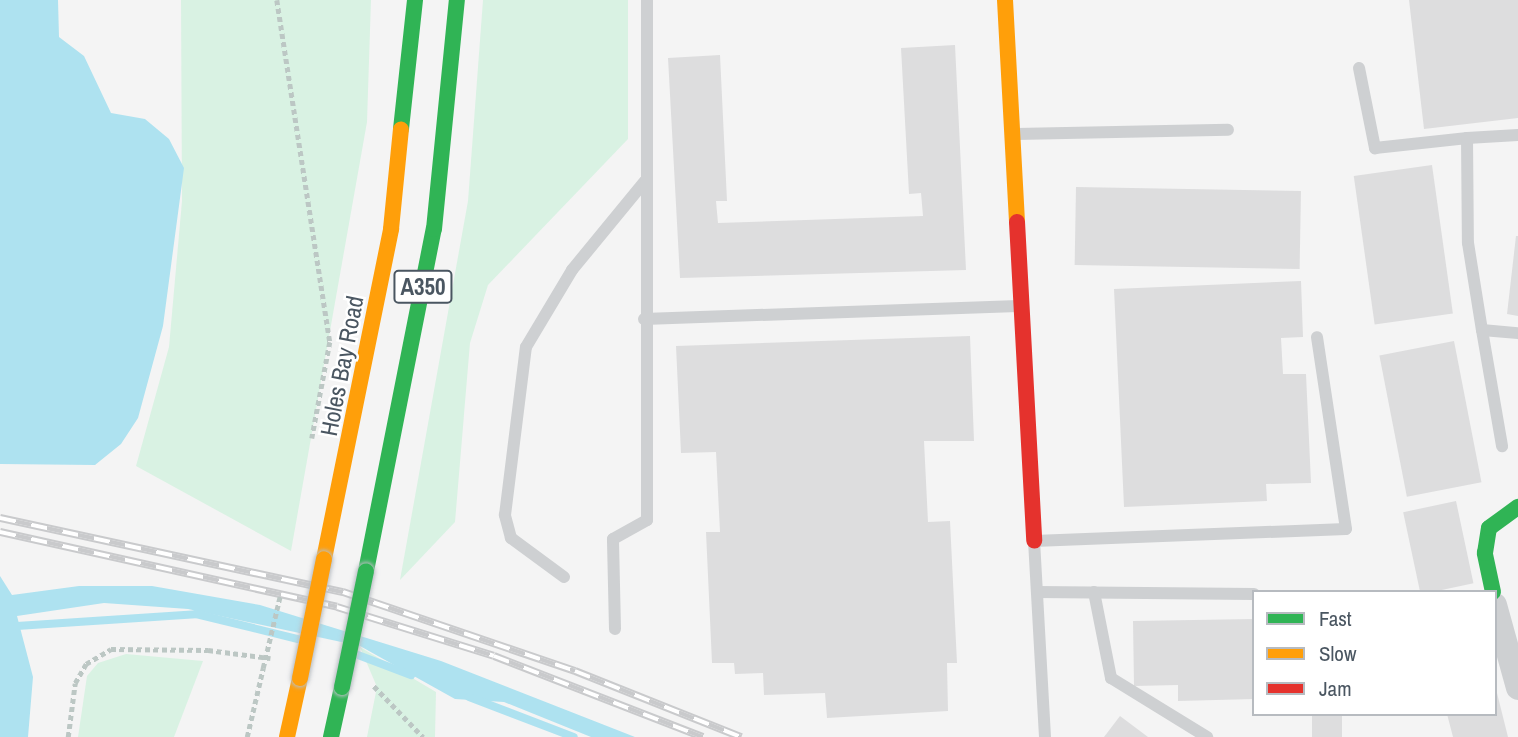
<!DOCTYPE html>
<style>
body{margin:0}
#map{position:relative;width:1518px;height:737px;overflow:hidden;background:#f4f4f4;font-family:"Archivo Narrow",sans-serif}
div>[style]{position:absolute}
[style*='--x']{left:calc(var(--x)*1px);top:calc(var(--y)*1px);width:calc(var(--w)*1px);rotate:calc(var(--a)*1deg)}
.green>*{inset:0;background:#d9f2e3}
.water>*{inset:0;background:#aee2f0}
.stream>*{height:8px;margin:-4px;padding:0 4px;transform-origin:4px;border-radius:4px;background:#aee2f0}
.building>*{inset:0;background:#ddddde;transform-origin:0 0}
.path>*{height:4.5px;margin-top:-2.25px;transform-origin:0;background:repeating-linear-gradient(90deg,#bcc7c4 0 5px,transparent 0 8.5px)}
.lane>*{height:12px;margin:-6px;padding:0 6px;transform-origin:6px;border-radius:6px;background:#ced0d2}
.street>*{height:24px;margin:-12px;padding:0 12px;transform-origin:12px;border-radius:12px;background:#ced0d2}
.fast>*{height:16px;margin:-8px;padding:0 8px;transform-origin:8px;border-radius:8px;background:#30b455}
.slow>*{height:16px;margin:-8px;padding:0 8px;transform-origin:8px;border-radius:8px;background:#ff9f0a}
.jam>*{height:16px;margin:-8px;padding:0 8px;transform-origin:8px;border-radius:8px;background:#e5322d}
.rail>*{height:8px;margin-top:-4px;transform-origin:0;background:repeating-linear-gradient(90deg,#fff 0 16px,#c9cacc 0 32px);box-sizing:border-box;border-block:2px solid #c9cacc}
.path-bridge>*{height:4.5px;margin-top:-2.25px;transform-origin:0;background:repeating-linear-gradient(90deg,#bcc7c4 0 5px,transparent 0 8.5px)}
.bridges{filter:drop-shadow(0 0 2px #b9bec3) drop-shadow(0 0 2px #b9bec3)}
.fast-bridge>*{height:16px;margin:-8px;padding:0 8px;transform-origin:8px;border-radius:8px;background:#30b455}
.slow-bridge>*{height:16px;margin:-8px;padding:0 8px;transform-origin:8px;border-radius:8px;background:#ff9f0a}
span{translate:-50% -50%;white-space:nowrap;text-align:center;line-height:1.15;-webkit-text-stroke:5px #fff;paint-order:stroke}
.shield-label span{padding:2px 5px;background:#fff;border:2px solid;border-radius:5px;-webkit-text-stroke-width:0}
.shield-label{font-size:23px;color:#4a5661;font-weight:700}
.street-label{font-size:24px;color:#4a5661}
.legend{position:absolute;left:1252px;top:590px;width:245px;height:126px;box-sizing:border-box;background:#fff;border:2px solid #b7bbc0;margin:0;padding:9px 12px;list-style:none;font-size:21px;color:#4a5661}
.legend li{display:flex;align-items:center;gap:14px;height:35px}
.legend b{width:35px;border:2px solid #b7bbc0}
</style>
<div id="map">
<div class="green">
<div style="clip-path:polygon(181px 0,371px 0,367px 122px,291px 551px,136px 466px,169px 347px,182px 201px)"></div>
<div style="clip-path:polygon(483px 0,628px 0,628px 139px,488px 285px,470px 343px,455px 522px,400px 580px,468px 201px)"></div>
<div style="clip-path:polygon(360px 647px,436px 692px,435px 737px,367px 737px,377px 687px)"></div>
<div style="clip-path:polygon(126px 654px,203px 661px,174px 737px,78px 737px,87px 676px,98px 663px)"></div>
</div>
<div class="water">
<div style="clip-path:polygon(0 0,58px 0,59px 37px,84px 56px,111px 113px,145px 119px,169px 139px,184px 168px,163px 326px,138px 418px,121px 444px,95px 465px,0 464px)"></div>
<div style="clip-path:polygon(0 576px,12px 595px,79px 586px,152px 586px,260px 605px,441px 661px,635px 737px,591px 737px,504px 702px,455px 699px,360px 646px,188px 609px,104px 603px,17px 616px,33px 677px,28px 737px,0 737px)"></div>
</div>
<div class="stream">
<div style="--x:17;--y:626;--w:179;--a:-3.8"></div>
<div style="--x:196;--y:614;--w:105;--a:13.8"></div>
<div style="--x:358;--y:655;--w:57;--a:20.7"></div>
<div style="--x:469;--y:697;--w:112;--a:20.9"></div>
</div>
<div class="building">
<div style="clip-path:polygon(1409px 0,1518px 0,1518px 118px,1424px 129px)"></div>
<div style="clip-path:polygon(955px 45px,966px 270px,680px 278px,668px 58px,720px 55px,727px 201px,716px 201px,718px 223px,923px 216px,921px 193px,909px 194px,901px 48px)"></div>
<div style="left:1432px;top:165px;width:150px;height:79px;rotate:82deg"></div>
<div style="left:1076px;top:187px;width:225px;height:78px;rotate:1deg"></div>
<div style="clip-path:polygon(1516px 236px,1518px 236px,1518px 316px,1507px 314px)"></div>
<div style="clip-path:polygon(1301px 281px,1303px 337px,1281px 338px,1283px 374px,1306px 374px,1311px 483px,1266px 484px,1267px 501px,1124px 507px,1114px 289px)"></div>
<div style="clip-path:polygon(970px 336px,974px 441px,924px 441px,928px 522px,950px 521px,957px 663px,947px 663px,948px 711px,827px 718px,825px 693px,764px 695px,763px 673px,735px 674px,734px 663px,712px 663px,706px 532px,720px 532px,716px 452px,681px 453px,676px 346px)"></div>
<div style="left:1454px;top:341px;width:144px;height:76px;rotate:79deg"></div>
<div style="left:1456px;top:501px;width:84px;height:54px;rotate:78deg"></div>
<div style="clip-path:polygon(1254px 619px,1254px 699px,1178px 701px,1178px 685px,1134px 686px,1133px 621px)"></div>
<div style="clip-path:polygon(1496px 689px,1508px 737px,1453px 737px,1447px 714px,1495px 714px)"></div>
<div style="left:1312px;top:714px;width:30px;height:23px"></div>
<div style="clip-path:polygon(1120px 716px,1148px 737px,1104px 737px)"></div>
</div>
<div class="path">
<div style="--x:277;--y:0;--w:346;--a:81.2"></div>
<div style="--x:330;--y:342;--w:98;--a:100.6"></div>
<div style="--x:374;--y:686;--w:71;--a:46.1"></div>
<div style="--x:68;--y:737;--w:54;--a:-82.6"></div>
<div style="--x:75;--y:683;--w:22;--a:-60"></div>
<div style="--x:86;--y:664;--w:29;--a:-31"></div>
<div style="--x:111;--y:649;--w:97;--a:0.6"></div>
<div style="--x:208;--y:650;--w:63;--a:7.4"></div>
<div style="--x:247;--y:737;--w:71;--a:-76.9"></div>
</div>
<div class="lane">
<div style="--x:1359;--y:68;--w:82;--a:78.7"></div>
<div style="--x:1375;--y:148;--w:93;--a:-6.2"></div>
<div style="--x:1467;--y:138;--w:105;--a:89.5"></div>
<div style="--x:1468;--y:243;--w:88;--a:80.9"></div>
<div style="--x:1482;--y:330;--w:36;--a:5"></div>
<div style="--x:1012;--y:134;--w:216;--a:-1.1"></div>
<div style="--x:1467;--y:138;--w:51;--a:-3.4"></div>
<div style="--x:644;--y:319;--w:377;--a:-2"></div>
<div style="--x:1482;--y:330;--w:118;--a:80.2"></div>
<div style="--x:564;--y:577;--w:66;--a:-143.7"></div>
<div style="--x:511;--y:538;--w:24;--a:-105"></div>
<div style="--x:505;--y:515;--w:169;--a:-82.9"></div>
<div style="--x:526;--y:347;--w:90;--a:-59.1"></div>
<div style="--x:572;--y:270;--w:115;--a:-50.6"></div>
<div style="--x:1037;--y:592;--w:217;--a:0.5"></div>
<div style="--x:1094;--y:592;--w:88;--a:78.8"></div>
<div style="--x:1111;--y:678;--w:113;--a:31.6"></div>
<div style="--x:615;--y:629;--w:90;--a:-91.3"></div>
<div style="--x:613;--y:539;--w:39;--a:-29"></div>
<div style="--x:647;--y:520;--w:520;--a:-90"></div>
<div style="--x:1045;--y:737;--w:196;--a:-93.2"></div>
<div style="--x:1034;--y:541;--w:312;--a:-2.2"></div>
<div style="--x:1346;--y:529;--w:194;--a:-98.6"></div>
</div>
<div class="street">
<div style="--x:1495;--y:605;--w:86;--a:74.5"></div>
</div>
<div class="fast">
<div style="--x:401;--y:129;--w:130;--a:-83.8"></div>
<div style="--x:366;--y:571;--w:349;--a:-78.8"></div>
<div style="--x:434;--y:229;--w:230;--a:-84.3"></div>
<div style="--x:1493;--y:592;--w:40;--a:-102"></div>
<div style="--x:1485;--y:553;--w:25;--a:-81"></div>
<div style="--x:1489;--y:528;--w:36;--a:-36"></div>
<div style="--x:331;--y:737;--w:51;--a:-77.6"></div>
</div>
<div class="slow">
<div style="--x:1005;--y:0;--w:222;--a:86.9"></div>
<div style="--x:324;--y:559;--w:337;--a:-78.5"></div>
<div style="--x:391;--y:229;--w:100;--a:-84.3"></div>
<div style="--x:287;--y:737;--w:60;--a:-77.6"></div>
</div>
<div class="jam">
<div style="--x:1017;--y:222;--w:319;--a:86.9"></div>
</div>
<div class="rail">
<div style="--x:0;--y:518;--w:351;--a:12.2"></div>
<div style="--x:343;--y:592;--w:245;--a:18.8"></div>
<div style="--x:575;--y:671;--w:179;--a:21.7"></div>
<div style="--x:0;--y:532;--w:345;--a:12.5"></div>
<div style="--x:337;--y:607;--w:164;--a:17.3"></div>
<div style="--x:494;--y:656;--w:224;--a:21.2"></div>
</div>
<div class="path-bridge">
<div style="--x:263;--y:668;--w:74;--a:-76.7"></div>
</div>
<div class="bridges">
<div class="fast-bridge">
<div style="--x:342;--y:687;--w:118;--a:-78.3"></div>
</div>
<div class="slow-bridge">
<div style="--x:300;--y:678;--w:121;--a:-78.6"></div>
</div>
</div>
<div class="shield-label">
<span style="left:423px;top:287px">A350</span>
</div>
<div class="street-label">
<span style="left:342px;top:366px;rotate:-79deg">Holes Bay Road</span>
</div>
<ul class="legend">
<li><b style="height:9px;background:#30b455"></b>Fast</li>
<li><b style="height:9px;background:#ff9f0a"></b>Slow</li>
<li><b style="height:9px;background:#e5322d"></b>Jam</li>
</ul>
</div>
